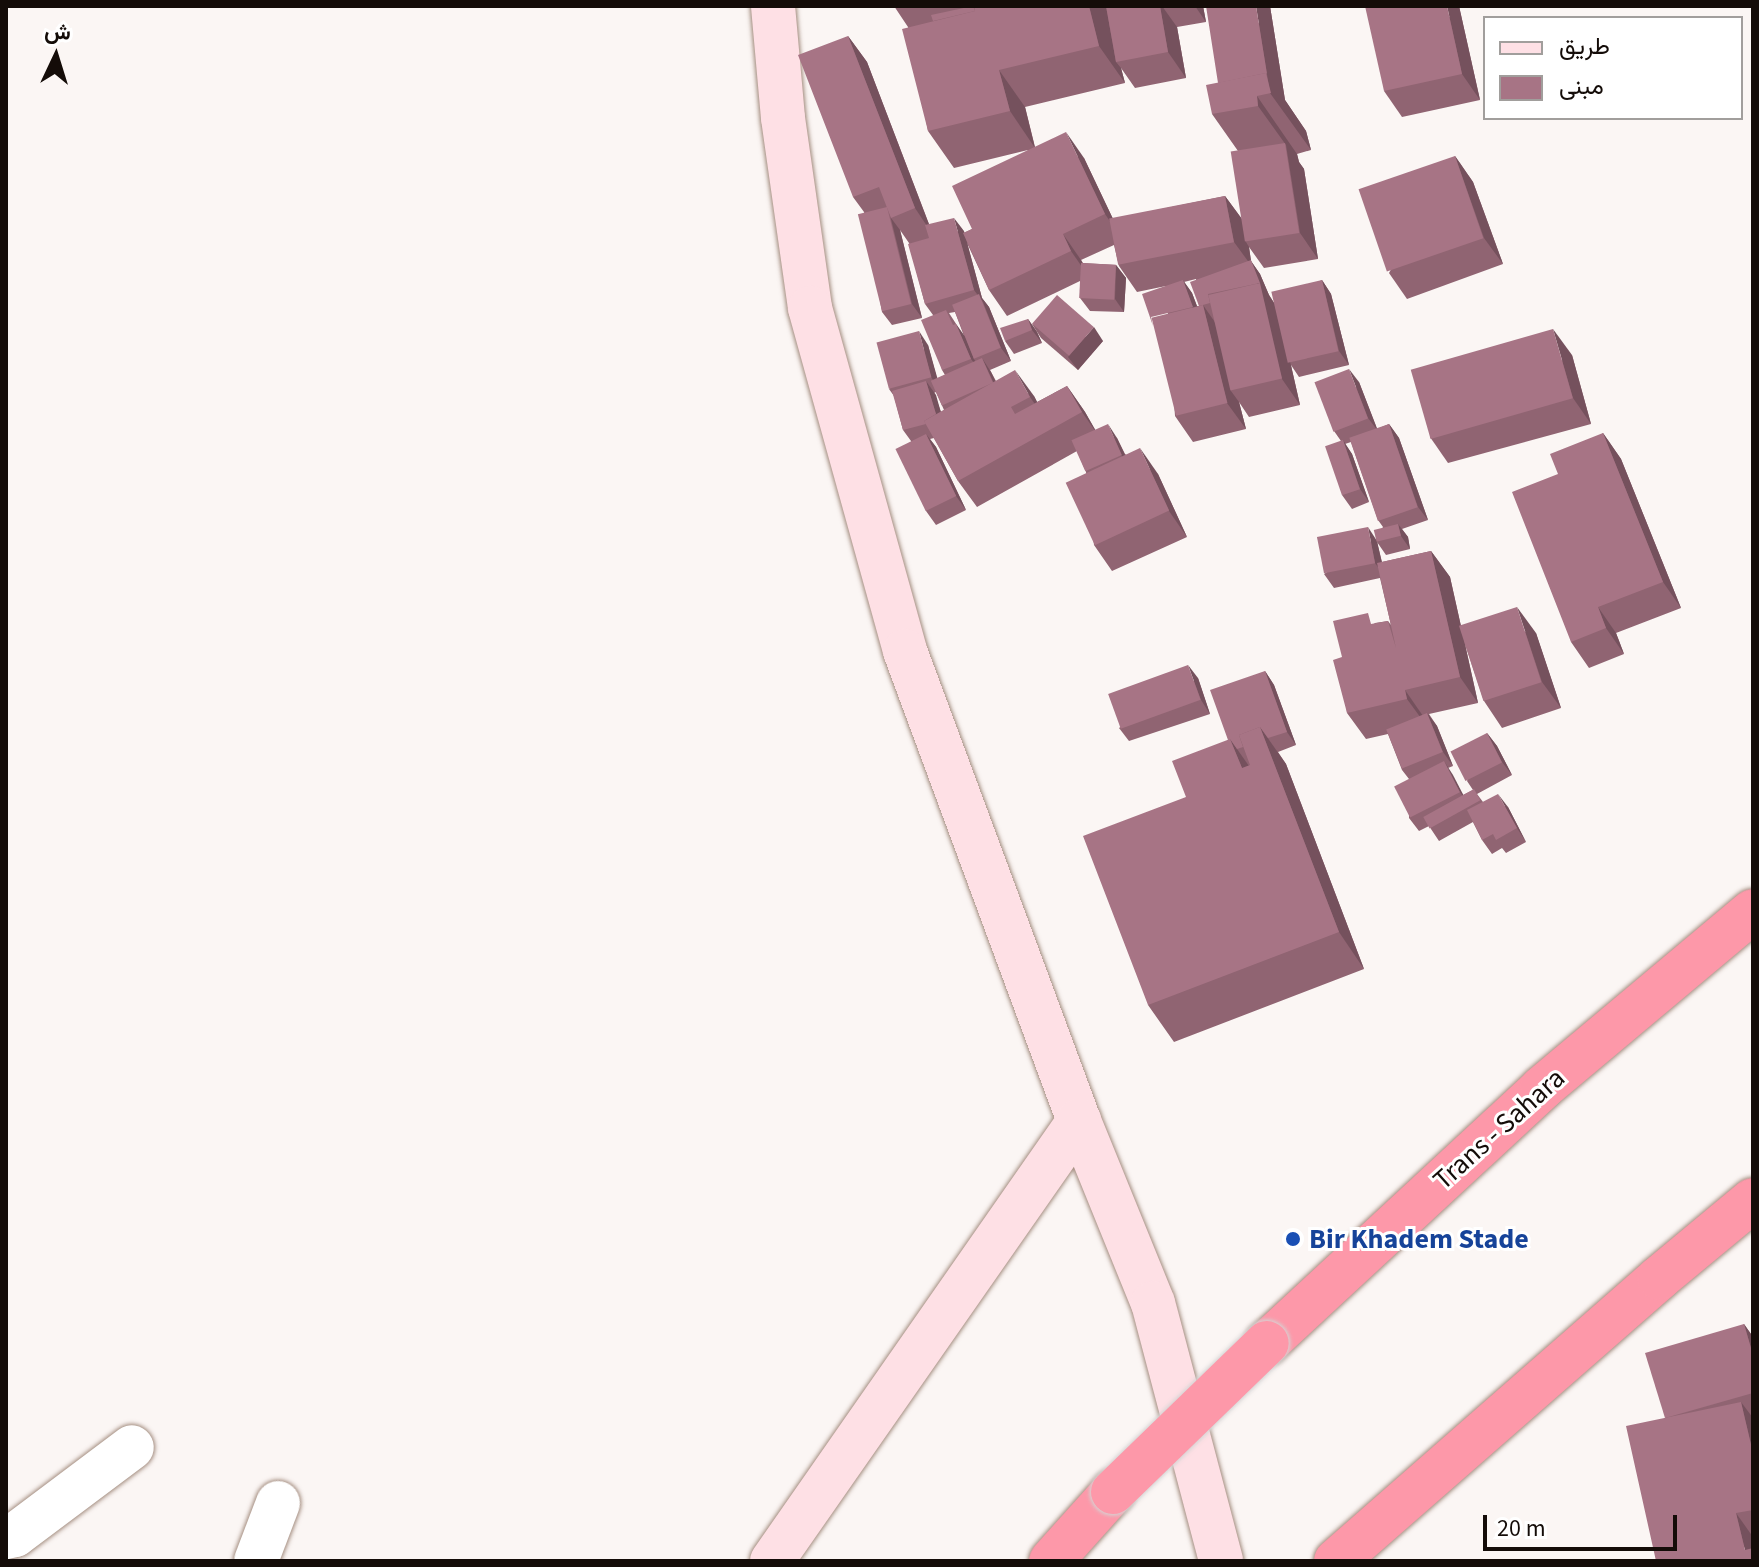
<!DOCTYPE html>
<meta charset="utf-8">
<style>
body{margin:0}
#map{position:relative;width:1759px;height:1567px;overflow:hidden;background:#fbf6f4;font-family:"Source Sans 3",Vazirmatn,sans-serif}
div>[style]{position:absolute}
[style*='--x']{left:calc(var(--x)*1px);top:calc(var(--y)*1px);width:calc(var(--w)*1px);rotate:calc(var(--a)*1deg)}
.roads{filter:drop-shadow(0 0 2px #a58f82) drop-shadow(0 0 2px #a58f82)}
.street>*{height:44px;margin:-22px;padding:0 22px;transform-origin:22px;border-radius:22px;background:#fff}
.secondary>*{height:44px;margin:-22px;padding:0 22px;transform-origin:22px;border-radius:22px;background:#fee0e5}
.highway>*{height:44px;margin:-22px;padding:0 22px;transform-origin:22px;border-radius:22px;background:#fd98a9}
.bridges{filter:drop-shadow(0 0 2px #d5d3d3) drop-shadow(0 0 2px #d5d3d3)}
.highway-bridge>*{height:44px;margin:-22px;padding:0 22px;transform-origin:22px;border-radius:22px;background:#fd98a9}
.wall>*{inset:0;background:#906472}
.shaded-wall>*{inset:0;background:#75515d}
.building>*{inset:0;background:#a77485;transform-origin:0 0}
.dots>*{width:22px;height:22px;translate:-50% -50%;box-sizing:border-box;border:4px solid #fff;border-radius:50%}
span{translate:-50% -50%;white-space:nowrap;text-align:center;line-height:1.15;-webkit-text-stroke:6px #fff;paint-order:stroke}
.street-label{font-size:28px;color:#140c08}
.transit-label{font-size:28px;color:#164399;font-weight:700}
.left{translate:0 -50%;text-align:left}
.frame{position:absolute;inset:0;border:8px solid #140c08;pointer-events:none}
.legend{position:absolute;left:1483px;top:16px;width:260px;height:104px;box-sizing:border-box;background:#fff;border:2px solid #a19e9c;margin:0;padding:10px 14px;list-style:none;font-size:24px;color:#140c08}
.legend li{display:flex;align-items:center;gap:16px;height:40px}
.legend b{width:40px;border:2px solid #a19e9c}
.north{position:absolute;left:16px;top:16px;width:80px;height:80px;-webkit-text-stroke:6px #fff;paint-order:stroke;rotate:4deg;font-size:22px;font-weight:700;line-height:32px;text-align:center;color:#140c08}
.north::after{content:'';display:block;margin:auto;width:28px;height:36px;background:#140c08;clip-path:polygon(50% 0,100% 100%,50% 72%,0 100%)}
.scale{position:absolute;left:1483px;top:1515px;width:194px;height:36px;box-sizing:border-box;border:4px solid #140c08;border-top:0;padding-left:10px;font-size:24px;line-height:28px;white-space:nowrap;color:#140c08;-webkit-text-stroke:6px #fff;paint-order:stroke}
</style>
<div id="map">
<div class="roads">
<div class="street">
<div style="--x:6;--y:1537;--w:9;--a:-13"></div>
<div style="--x:15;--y:1535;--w:146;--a:-36.9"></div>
<div style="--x:256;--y:1561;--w:62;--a:-69.2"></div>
</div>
<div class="secondary">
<div style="--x:773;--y:6;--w:112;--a:84.9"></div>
<div style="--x:783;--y:118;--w:192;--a:81.9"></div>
<div style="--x:810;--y:308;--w:356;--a:74.5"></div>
<div style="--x:905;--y:651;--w:501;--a:69.68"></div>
<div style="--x:1079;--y:1121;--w:196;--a:67.9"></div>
<div style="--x:1153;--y:1303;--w:267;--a:75.2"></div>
<div style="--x:772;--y:1561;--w:537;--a:-55.1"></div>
</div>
<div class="highway">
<div style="--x:1267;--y:1343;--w:375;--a:-42.8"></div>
<div style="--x:1542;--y:1088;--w:275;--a:-40"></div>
<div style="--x:1051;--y:1561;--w:93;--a:-48.1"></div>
<div style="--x:1336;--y:1561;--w:429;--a:-41.2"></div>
<div style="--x:1659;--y:1278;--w:122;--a:-39.7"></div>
</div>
</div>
<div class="bridges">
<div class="highway-bridge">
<div style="--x:1113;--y:1492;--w:214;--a:-44.1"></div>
</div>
</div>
<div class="wall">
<div style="clip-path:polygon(evenodd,894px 6px,1203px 6px,1206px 22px,1177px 27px,1186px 78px,1135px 88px,1121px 68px,1125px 83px,1025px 107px,1035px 147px,1084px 158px,1113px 219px,1225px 196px,1242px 219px,1238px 151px,1212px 114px,1218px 83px,1270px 6px,1285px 100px,1306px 131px,1311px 150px,1297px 154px,1299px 162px,1304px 169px,1318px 259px,1264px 268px,1249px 247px,1251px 261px,1260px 274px,1269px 295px,1274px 303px,1322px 280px,1331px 294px,1349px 365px,1299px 377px,1291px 365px,1300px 405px,1249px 417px,1239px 402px,1246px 429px,1193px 442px,1175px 416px,1166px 286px,1137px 292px,1119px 266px,1114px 245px,1081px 260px,1083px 263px,1116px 265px,1126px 278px,1124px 312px,1090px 311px,1080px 298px,1080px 281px,1007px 316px,989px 290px,967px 243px,982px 298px,989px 307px,1011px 361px,990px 370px,996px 381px,1034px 396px,1037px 402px,1067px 386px,1085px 412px,1095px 430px,1117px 438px,1125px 454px,1158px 474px,1187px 537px,1112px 571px,1094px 545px,1086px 472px,1077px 451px,977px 507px,958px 481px,934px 438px,930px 439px,936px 447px,966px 510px,936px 525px,926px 511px,911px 441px,903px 430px,894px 396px,889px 389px,928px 345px,937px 379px,945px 375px,942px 370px,933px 315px,925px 304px,909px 243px,900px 230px,922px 318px,892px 325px,882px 312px,864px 212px,853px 197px,848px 36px,867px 62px,929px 224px,964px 233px,972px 229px,1028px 150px,954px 168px,928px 131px,908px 27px,894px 6px,1196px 279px,1199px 306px,1197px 306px,1192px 293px,1184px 282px,1196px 279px,894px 6px,955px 312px,964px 336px,949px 313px,955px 312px,894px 6px,936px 392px,944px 410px,941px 412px,934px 393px,936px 392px)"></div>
<div style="clip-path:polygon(1459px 6px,1480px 100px,1402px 117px,1384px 91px)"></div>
<div style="clip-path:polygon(1455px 156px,1473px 182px,1503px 264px,1407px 299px,1389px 273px)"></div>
<div style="clip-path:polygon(1028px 319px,1037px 332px,1042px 343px,1014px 354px,1005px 341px)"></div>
<div style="clip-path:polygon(1032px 324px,1103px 341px,1078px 370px,1041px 338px)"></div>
<div style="clip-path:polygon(1572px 355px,1591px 424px,1448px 463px,1430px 437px)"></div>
<div style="clip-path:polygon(1359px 382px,1377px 429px,1389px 424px,1399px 438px,1428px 520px,1402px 529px,1408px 537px,1410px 549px,1386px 555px,1377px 542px,1382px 562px,1431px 551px,1450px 577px,1461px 626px,1536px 633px,1561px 708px,1502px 728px,1484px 701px,1465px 644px,1478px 703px,1429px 714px,1437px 726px,1453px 766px,1448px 768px,1463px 795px,1473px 790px,1467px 781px,1487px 733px,1497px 746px,1512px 775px,1477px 794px,1483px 802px,1508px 807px,1526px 842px,1506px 853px,1502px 848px,1492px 854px,1482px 840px,1473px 822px,1439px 841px,1429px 826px,1419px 831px,1409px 818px,1409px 779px,1402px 770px,1388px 734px,1366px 739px,1347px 713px,1342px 657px,1375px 623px,1388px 621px,1391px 625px,1380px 578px,1334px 588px,1324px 574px,1376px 540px,1383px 527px,1378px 520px,1351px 442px,1345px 444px,1352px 454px,1369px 502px,1352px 509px,1342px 495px,1341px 441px,1334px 431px)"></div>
<div style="clip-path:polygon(1603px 433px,1621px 459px,1681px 608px,1616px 633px,1624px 654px,1589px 668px,1571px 642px,1558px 474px)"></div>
<div style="clip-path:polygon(1265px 671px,1274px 685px,1296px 745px,1278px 752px,1286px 764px,1364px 969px,1174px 1042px,1148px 1005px,1186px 797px,1228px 740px)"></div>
<div style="clip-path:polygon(1198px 678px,1210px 714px,1129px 741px,1119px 728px)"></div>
<div style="clip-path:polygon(1744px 1324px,1753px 1337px,1753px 1561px,1665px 1418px)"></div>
</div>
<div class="shaded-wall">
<div style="clip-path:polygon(1089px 6px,1106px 6px,1116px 62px,1121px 68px,1125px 83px,1099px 46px)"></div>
<div style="clip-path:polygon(1160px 6px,1162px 6px,1177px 27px,1186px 78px,1168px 52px)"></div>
<div style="clip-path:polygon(1195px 6px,1203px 6px,1206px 22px)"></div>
<div style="clip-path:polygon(1256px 6px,1270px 6px,1285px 100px,1306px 131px,1311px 150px,1270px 93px)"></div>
<div style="clip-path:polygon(1447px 6px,1459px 6px,1480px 100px,1462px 74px)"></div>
<div style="clip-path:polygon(848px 36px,867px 62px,933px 235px,915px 208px)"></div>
<div style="clip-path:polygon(999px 70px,1025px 107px,1035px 148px,1010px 111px)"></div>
<div style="clip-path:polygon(1257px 96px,1297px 154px,1299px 162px,1304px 169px,1318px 259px,1300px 233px,1286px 145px,1258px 106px)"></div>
<div style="clip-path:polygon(1066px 132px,1084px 158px,1123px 240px,1105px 214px)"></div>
<div style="clip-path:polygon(1455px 156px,1473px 182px,1503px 264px,1484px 238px)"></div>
<div style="clip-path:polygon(1225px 196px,1244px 222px,1246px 242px,1249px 247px,1251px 261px,1260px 274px,1269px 295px,1278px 309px,1300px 405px,1282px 379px,1253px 268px,1234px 242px)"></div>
<div style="clip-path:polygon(888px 207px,891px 218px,900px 230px,922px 318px,912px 304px)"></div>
<div style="clip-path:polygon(954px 218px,964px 231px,982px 298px,989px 307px,1011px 361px,1001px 348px,983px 302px,974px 290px)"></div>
<div style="clip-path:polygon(1063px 234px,1081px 260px,1089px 277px,1071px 251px)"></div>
<div style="clip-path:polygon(1116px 265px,1126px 278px,1124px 312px,1115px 299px)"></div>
<div style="clip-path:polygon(1183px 280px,1192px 293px,1204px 325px,1194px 312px)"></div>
<div style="clip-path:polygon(1322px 280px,1331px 294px,1349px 365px,1339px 351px)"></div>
<div style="clip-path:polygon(1203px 305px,1221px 331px,1231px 391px,1239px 402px,1246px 429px,1227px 403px)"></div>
<div style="clip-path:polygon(1028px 319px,1037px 332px,1042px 343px,1032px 330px)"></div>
<div style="clip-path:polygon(956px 324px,966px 338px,974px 359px,981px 372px,971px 359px)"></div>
<div style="clip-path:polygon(1094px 327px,1103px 341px,1078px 370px,1068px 357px)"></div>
<div style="clip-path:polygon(1553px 329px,1572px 355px,1591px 424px,1573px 398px)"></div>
<div style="clip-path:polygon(919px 331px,928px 345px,941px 391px,931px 377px)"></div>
<div style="clip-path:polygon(982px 358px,991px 372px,1006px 404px,997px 390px)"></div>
<div style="clip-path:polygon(1349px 369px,1359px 382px,1378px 431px,1368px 418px)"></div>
<div style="clip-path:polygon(1015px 370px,1034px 396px,1048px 423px,1030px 397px)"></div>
<div style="clip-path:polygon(926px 381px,936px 395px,947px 434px,938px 421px)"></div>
<div style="clip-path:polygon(1067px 386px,1085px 412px,1100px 438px,1082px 412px)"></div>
<div style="clip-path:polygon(1108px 424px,1117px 438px,1134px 474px,1124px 461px)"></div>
<div style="clip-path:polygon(1389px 424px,1399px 438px,1428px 520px,1418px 507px)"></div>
<div style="clip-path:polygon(1603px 433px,1621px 459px,1681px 608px,1663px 582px)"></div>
<div style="clip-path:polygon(926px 434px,936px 447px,966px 510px,956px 496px)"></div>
<div style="clip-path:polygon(1343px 440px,1352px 454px,1369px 502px,1360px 489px)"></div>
<div style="clip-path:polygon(1140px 448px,1158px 474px,1187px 537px,1169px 511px)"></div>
<div style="clip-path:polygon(1398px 524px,1408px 537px,1410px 549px,1401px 536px)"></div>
<div style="clip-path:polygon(1368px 527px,1377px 541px,1385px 577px,1375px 563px)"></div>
<div style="clip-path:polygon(1431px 551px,1450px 577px,1478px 703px,1460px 677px)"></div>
<div style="clip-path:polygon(1517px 607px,1536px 633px,1561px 708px,1542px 682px)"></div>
<div style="clip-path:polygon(1598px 607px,1616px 633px,1624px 654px,1606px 628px)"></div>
<div style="clip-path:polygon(1188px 665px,1198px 678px,1210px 714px,1201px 700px)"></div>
<div style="clip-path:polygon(1265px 671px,1274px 685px,1296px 745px,1287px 732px)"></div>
<div style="clip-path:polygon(1405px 690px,1423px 716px,1426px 725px,1407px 699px)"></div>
<div style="clip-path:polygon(1427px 713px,1437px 726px,1453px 766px,1443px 752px)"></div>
<div style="clip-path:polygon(1260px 727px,1286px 764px,1364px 969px,1339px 932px)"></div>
<div style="clip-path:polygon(1487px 733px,1497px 746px,1512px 775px,1502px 762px)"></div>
<div style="clip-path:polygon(1230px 739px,1256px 776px,1242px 768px)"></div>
<div style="clip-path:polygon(1444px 761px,1453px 775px,1469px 806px,1460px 792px)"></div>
<div style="clip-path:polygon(1498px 794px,1508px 807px,1526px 842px,1517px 828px)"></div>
<div style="clip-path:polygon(1744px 1324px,1753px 1337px,1753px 1355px)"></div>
<div style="clip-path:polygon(1741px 1402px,1753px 1418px,1753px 1453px)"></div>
<div style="clip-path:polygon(1736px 1513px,1753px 1537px,1753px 1561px,1745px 1550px)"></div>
</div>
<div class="building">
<div style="clip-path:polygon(973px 6px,975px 11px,933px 21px,931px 15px)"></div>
<div style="clip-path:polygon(974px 6px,1089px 6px,1099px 46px,999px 70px,1010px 111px,928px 131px,902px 29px,975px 11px)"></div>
<div style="clip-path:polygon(1106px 6px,1160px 6px,1168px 52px,1116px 62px)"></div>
<div style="clip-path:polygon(1206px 6px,1256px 6px,1267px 74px,1266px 73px,1218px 83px)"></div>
<div style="clip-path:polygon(1365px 6px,1447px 6px,1462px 74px,1384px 91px)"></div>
<div style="clip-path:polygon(848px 36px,915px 208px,891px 218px,879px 187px,853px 197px,798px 55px)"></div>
<div style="clip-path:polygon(1266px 73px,1271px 93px,1257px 96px,1258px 106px,1212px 114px,1206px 85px)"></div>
<div style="clip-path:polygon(1066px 132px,1105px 214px,1063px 234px,1071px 251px,989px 290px,963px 233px,972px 229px,952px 186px)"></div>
<div style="left:1285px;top:143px;width:91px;height:55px;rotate:81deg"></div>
<div style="left:1455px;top:156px;width:87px;height:102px;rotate:71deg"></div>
<div style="left:1225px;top:196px;width:47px;height:118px;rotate:79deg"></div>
<div style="left:887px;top:207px;width:100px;height:30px;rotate:76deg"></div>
<div style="clip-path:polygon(954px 218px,974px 290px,925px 304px,908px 244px,929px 238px,925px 225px)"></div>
<div style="clip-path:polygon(1251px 260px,1260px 283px,1208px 294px,1210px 303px,1199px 306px,1190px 282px)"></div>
<div style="left:1081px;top:263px;width:35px;height:35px;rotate:3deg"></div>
<div style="clip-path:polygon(1183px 280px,1193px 307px,1151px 317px,1153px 326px,1142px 294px)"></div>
<div style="left:1322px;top:280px;width:73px;height:52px;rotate:77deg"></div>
<div style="left:1260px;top:283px;width:98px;height:53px;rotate:77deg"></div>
<div style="left:979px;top:294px;width:58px;height:29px;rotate:68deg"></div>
<div style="left:1057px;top:295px;width:49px;height:38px;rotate:41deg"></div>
<div style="left:1203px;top:305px;width:101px;height:53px;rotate:76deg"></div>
<div style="clip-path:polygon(946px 310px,953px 325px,956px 324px,971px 359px,942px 370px,921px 320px)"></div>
<div style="clip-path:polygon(1028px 319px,1032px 330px,1005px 341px,1000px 328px)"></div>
<div style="left:1553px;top:329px;width:72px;height:148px;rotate:74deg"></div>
<div style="left:919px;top:331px;width:48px;height:44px;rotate:75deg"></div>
<div style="left:982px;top:358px;width:27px;height:56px;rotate:66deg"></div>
<div style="left:1349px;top:369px;width:53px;height:37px;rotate:69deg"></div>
<div style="clip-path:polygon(1015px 370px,1030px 397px,1011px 407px,1015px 414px,1067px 386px,1082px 412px,958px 481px,924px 421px)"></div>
<div style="clip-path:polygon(926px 381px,936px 414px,924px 421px,926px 424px,903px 430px,892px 391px)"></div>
<div style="left:1108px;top:424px;width:34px;height:40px;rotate:66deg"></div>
<div style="left:1389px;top:424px;width:88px;height:42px;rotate:71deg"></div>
<div style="clip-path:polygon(1603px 433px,1663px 582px,1598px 607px,1606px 628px,1571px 642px,1512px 492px,1558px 474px,1550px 454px)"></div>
<div style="left:926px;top:434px;width:69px;height:34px;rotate:64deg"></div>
<div style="left:1343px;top:440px;width:52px;height:19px;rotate:71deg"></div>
<div style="left:1140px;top:448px;width:69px;height:82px;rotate:65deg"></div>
<div style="left:1398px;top:524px;width:12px;height:25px;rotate:76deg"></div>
<div style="left:1368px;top:527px;width:37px;height:52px;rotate:79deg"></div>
<div style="clip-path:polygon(1431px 551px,1460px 677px,1405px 690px,1407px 699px,1347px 713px,1333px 660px,1342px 657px,1333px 621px,1368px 613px,1371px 624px,1388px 621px,1396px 648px,1377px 563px)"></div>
<div style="left:1517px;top:607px;width:79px;height:61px;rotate:72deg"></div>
<div style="left:1188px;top:665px;width:37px;height:85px;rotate:70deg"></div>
<div style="clip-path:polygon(1265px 671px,1287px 732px,1268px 738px,1260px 727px,1239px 735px,1243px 747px,1237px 749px,1230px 739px,1228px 740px,1210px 690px)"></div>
<div style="left:1427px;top:713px;width:42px;height:44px;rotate:68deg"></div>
<div style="clip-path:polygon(1260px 727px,1339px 932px,1148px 1005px,1083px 836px,1186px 797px,1172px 761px,1230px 739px,1242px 768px,1250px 765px,1239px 735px)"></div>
<div style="left:1487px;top:733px;width:33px;height:41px;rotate:63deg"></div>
<div style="left:1444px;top:761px;width:35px;height:56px;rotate:63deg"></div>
<div style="left:1474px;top:789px;width:13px;height:58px;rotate:61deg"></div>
<div style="clip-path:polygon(1498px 794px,1517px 828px,1496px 840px,1493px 834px,1482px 840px,1467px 810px)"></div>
<div style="clip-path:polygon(1744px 1324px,1753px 1355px,1753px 1393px,1665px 1418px,1645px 1353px)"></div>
<div style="clip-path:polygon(1741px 1402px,1753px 1453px,1753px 1510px,1736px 1513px,1745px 1550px,1753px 1548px,1753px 1561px,1656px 1561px,1626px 1426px)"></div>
</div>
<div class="dots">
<div style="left:1293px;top:1239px;background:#1a4fb4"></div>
</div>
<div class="street-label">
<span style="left:1499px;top:1129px;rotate:-42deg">Trans - Sahara</span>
</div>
<div class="transit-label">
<span class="left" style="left:1309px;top:1239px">Bir Khadem Stade</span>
</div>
<div class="frame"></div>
<ul class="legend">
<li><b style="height:10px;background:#fee0e5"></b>طريق</li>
<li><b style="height:22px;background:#a77485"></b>مبنى</li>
</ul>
<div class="north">ش</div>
<div class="scale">20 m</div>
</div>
